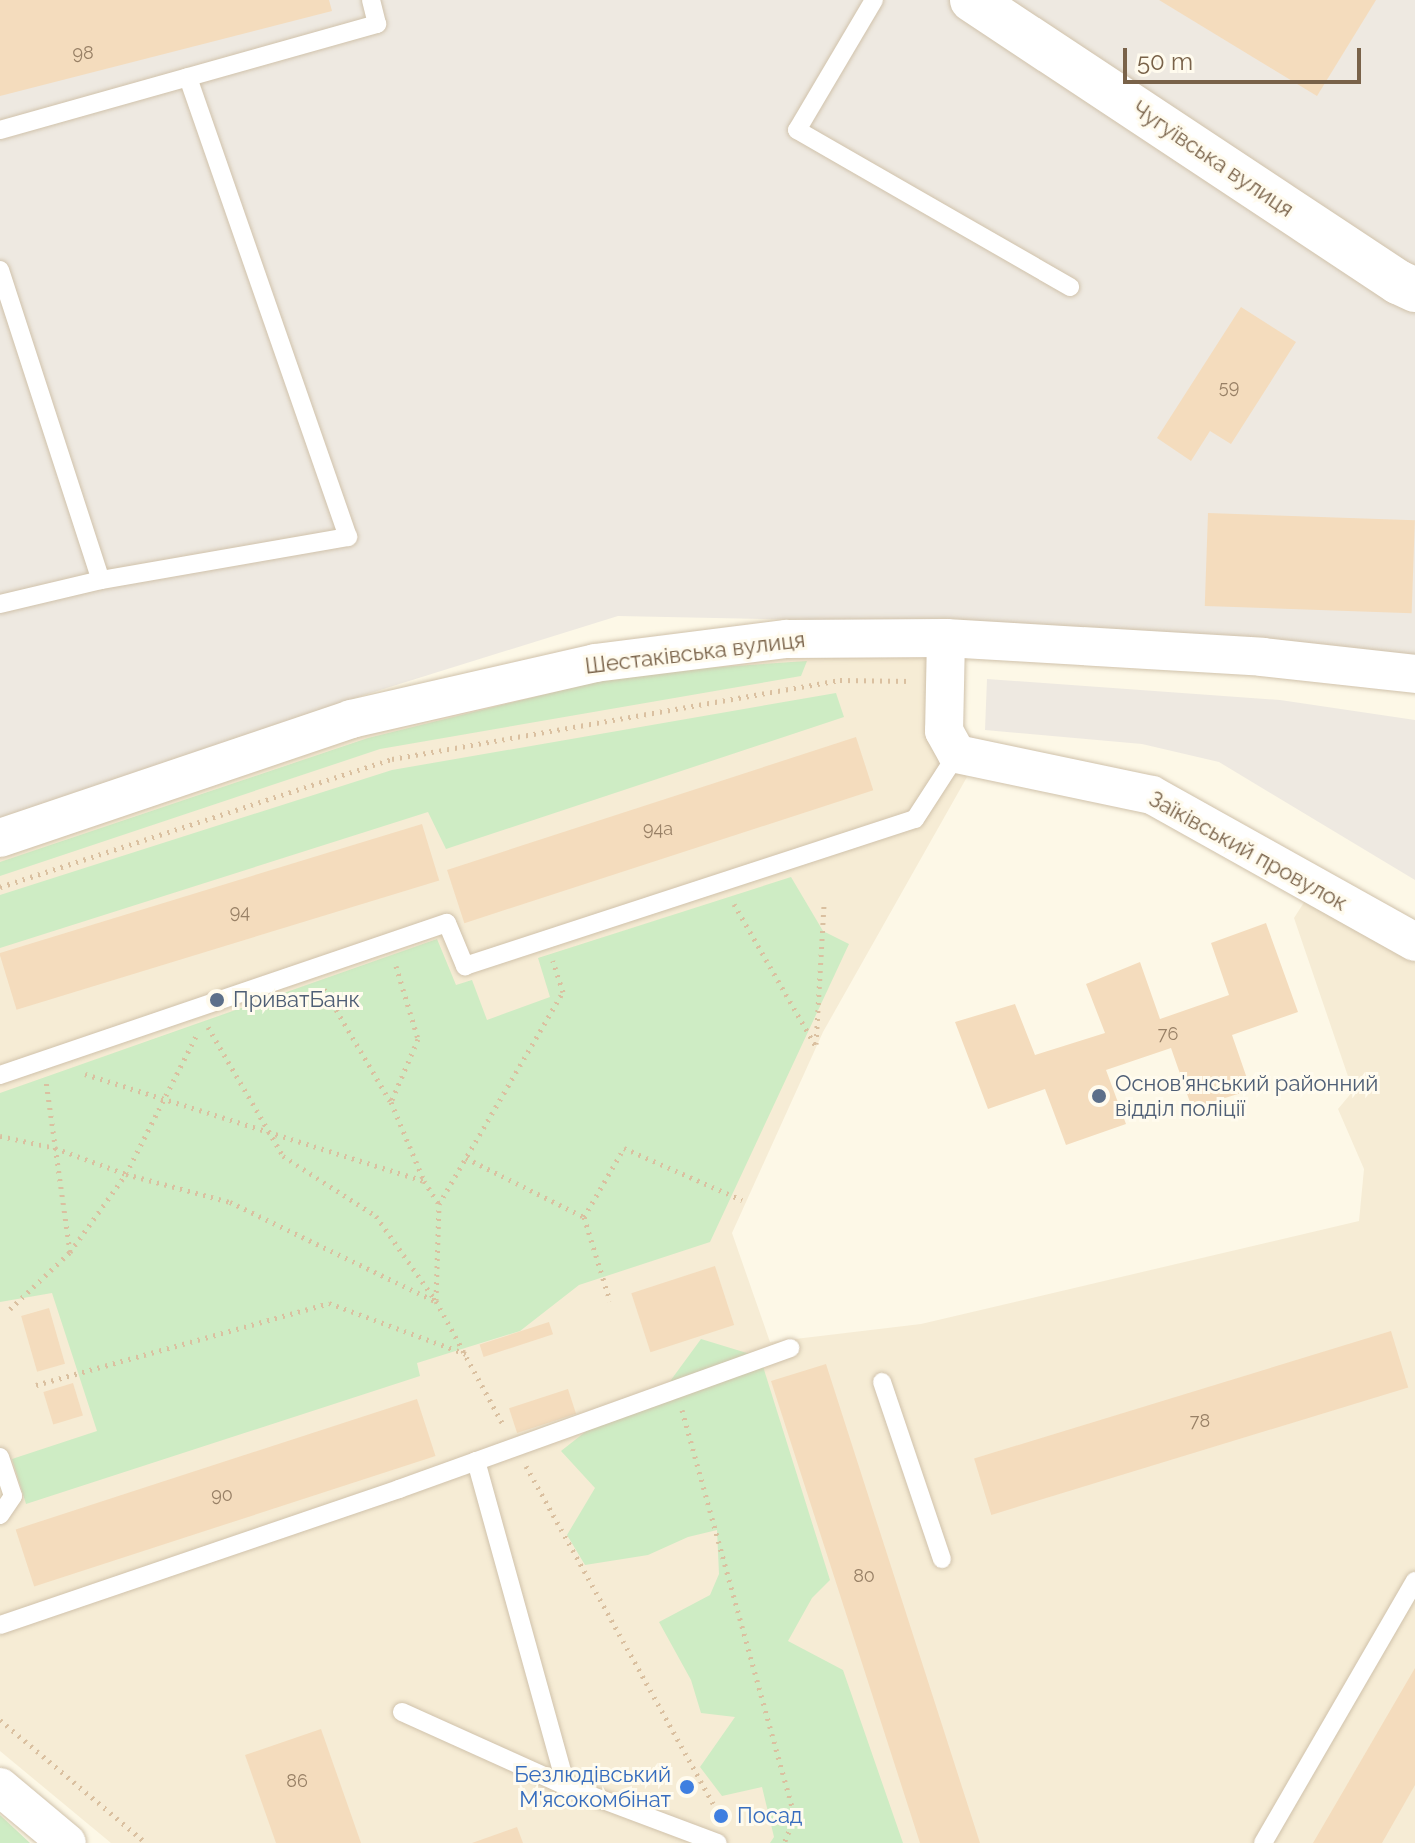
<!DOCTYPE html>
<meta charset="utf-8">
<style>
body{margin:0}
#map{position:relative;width:1415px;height:1843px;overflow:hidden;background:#fdf8e7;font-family:Raleway,sans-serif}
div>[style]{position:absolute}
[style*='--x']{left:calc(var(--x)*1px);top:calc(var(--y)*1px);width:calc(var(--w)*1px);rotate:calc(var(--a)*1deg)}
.residential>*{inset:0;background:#f6ecd5}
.industrial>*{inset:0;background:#eee9e1}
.green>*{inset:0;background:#ceecc4}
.building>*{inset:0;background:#f4dcbd;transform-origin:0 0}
.path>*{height:5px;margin-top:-2.5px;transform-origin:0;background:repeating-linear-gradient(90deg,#dac0a0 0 2px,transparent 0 8px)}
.roads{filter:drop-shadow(0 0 2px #d0c2ab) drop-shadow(0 0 2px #d0c2ab)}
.lane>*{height:18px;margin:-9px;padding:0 9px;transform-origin:9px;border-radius:9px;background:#fff}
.street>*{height:38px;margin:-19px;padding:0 19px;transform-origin:19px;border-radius:19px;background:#fff}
.secondary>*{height:44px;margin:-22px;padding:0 22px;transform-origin:22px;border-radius:22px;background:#fff}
.dots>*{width:22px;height:22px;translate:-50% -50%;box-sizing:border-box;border:4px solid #fffbee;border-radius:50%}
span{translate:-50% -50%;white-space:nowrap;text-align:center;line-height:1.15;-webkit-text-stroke:6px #fffbee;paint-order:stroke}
.number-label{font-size:18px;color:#988066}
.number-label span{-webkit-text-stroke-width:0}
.street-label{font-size:22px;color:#796249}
.service-label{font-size:22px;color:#4e5e75}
.left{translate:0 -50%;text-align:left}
.shop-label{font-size:22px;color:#366cbe}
.right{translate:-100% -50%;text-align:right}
.scale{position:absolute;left:1123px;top:48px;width:238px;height:36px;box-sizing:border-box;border:4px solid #796249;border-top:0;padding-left:10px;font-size:24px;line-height:28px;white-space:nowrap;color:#796249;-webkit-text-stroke:6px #fffbee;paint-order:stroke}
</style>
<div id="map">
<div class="residential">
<div style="clip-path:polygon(935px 652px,937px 745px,967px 777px,823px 1032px,732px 1233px,770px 1342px,921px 1324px,1359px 1221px,1364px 1169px,1338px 1109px,1353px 1091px,1294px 918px,1310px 893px,1415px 954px,1415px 1843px,111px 1843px,0 1751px,0 854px,360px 731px,623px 666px,787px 655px)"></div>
</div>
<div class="industrial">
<div style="clip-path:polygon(0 0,1415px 0,1415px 662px,1049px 625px,618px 616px,361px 696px,0 822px)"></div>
<div style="clip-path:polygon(987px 679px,1280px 700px,1415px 720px,1415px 880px,1219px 762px,1142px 744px,985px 730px)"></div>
</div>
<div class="green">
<div style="clip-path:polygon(807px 661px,801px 676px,380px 749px,0 876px,0 862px,368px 738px,632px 673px)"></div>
<div style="clip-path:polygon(836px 693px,844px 717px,446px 849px,428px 812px,0 948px,0 895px,392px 770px)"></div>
<div style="clip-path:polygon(791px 877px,823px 931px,849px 944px,710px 1242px,579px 1285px,520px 1331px,417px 1363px,420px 1376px,26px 1504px,12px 1459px,97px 1431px,52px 1293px,0 1302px,0 1093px,437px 939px,456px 985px,472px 980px,487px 1020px,550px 997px,538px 958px)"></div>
<div style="clip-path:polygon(701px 1339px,760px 1357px,830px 1580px,812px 1598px,788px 1641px,843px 1670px,903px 1843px,770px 1843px,774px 1837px,762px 1787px,722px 1796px,700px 1767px,735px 1717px,701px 1713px,691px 1680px,659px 1622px,710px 1595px,719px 1574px,717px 1530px,688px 1537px,648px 1555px,585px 1565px,567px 1535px,595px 1488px,561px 1451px,594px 1425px,668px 1384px)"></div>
<div style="clip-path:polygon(0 1815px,30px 1843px,0 1843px)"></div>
</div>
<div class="building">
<div style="clip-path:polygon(0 0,329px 0,332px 11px,0 96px)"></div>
<div style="clip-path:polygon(1159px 0,1376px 0,1317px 96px)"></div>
<div style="clip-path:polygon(1241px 307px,1296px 342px,1231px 444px,1210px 431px,1191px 461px,1157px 438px)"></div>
<div style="left:1208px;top:513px;width:207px;height:93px;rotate:2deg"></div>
<div style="left:856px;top:737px;width:56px;height:430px;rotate:72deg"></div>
<div style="left:422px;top:824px;width:59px;height:442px;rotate:73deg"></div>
<div style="clip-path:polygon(1266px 923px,1298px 1012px,1232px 1035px,1251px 1090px,1192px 1108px,1171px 1048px,1106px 1070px,1126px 1124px,1066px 1145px,1045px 1089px,988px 1109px,955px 1022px,1015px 1004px,1035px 1055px,1105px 1033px,1086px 984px,1140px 962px,1160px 1019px,1229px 995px,1211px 943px)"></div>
<div style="left:715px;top:1266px;width:62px;height:88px;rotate:72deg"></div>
<div style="left:49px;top:1308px;width:58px;height:29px;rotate:74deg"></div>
<div style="left:549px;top:1322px;width:13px;height:73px;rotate:72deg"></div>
<div style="left:1391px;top:1331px;width:59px;height:436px;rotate:73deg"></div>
<div style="clip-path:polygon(826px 1364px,879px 1529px,980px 1843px,920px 1843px,771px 1381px)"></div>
<div style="left:73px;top:1383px;width:34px;height:31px;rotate:73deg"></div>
<div style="left:568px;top:1389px;width:26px;height:62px;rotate:72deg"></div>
<div style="left:417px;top:1399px;width:60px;height:422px;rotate:72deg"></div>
<div style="clip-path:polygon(1415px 1668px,1415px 1785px,1382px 1843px,1313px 1843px)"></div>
<div style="clip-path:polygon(321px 1729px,361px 1843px,276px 1843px,245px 1755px)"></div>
<div style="clip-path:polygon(517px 1827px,523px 1843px,472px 1843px)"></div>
</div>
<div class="path">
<div style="--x:0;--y:887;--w:412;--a:-18.1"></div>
<div style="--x:392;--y:759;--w:455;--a:-10"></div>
<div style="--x:840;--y:680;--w:72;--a:0.8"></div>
<div style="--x:734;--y:904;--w:163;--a:60.1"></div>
<div style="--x:396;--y:966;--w:76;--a:73.2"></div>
<div style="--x:418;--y:1039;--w:69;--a:113.2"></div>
<div style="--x:391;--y:1102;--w:86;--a:67.3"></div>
<div style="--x:324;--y:989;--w:130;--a:59.5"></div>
<div style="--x:208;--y:1027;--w:149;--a:59.8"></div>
<div style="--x:283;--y:1156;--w:111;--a:32.8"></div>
<div style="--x:376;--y:1216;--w:104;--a:54.8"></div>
<div style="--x:436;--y:1301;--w:142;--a:61.5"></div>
<div style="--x:816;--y:1044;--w:138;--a:-86.7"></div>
<div style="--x:85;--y:1074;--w:355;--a:17.5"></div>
<div style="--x:424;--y:1181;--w:27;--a:57"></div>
<div style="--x:0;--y:1136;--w:56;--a:12.3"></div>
<div style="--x:55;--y:1148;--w:76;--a:20.1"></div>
<div style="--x:126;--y:1174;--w:108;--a:15.1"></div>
<div style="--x:230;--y:1202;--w:228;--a:25.8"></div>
<div style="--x:466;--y:1158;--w:132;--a:26.6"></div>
<div style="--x:584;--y:1217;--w:88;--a:72.8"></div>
<div style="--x:584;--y:1217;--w:80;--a:-59.9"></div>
<div style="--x:624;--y:1148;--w:129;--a:23.8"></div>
<div style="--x:70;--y:1252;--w:96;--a:-54.3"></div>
<div style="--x:126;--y:1174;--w:155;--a:-63.1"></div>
<div style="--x:436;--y:1300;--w:96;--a:-88.2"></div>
<div style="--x:439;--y:1204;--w:246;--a:-59.7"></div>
<div style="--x:563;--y:992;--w:33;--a:-108"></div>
<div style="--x:10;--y:1309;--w:83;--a:-43.5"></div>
<div style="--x:70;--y:1252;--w:172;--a:-98"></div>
<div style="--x:36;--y:1385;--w:304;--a:-15.6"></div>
<div style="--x:329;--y:1303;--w:146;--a:20.4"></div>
<div style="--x:682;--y:1410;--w:422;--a:74.5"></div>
<div style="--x:795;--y:1817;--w:28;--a:113"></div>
<div style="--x:526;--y:1466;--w:402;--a:61"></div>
<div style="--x:0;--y:1720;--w:191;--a:40.1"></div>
</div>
<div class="roads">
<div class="lane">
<div style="--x:874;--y:0;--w:151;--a:120.6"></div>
<div style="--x:797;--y:130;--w:315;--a:29.9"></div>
<div style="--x:0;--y:130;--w:392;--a:-15.7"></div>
<div style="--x:377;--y:24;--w:25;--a:-104"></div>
<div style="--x:0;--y:270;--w:326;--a:72"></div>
<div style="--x:0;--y:604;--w:104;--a:-13.4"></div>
<div style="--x:101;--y:580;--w:251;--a:-9.9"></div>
<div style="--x:348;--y:537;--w:487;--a:-109.2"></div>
<div style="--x:0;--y:1075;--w:472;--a:-18.8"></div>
<div style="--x:447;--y:923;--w:47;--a:67.3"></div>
<div style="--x:465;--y:966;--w:473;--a:-18.1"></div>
<div style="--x:915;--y:819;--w:77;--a:-57.1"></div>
<div style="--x:882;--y:1382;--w:187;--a:71.3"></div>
<div style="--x:0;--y:1457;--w:41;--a:71.6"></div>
<div style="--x:13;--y:1496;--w:23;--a:124"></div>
<div style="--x:476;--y:1461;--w:337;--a:74.5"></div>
<div style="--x:0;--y:1625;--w:422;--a:-18.8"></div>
<div style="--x:399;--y:1489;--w:416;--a:-19.8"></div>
<div style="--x:402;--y:1712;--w:180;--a:24.3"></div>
<div style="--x:566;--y:1786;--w:162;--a:20.6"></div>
<div style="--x:1263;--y:1843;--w:303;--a:-59.9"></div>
</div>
<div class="street">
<div style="--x:946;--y:638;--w:93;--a:91.2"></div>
<div style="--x:944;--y:731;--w:26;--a:61"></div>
<div style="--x:957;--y:754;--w:199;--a:11.9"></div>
<div style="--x:1152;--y:795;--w:301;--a:29.2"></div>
<div style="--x:0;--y:838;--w:371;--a:-18.7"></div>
<div style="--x:351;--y:719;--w:250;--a:-12.9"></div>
<div style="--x:595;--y:663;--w:193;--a:-7.2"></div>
<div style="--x:786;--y:639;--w:160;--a:-0.4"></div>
<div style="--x:946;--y:638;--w:317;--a:3.4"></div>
<div style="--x:1262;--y:657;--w:154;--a:6.3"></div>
<div style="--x:0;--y:1787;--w:87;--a:39.9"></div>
</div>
<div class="secondary">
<div style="--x:972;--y:0;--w:511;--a:33.5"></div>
<div style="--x:1398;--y:282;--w:19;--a:25"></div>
</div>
</div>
<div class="dots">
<div style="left:217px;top:1000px;background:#5c6f8a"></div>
<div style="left:1099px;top:1096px;background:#5c6f8a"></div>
<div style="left:687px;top:1787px;background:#3f7fe0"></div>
<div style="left:721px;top:1816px;background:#3f7fe0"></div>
</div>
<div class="number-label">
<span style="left:83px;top:53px">98</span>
<span style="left:1229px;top:387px">59</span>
<span style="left:658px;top:829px">94а</span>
<span style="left:240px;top:912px">94</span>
<span style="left:1168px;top:1034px">76</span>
<span style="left:1200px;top:1421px">78</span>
<span style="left:222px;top:1495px">90</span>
<span style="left:864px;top:1576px">80</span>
<span style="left:297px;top:1781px">86</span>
</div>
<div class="street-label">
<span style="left:1213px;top:159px;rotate:34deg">Чугуївська вулиця</span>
<span style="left:695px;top:653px;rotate:-7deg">Шестаківська вулиця</span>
<span style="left:1248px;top:851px;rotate:29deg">Заїківський провулок</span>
</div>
<div class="service-label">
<span class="left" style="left:233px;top:1000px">ПриватБанк</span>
<span class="left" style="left:1115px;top:1096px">Основ'янський районний<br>відділ поліції</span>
</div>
<div class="shop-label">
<span class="right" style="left:671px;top:1787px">Бeзлюдівський<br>М'ясокомбінат</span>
<span class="left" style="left:737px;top:1816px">Посад</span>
</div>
<div class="scale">50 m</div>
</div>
